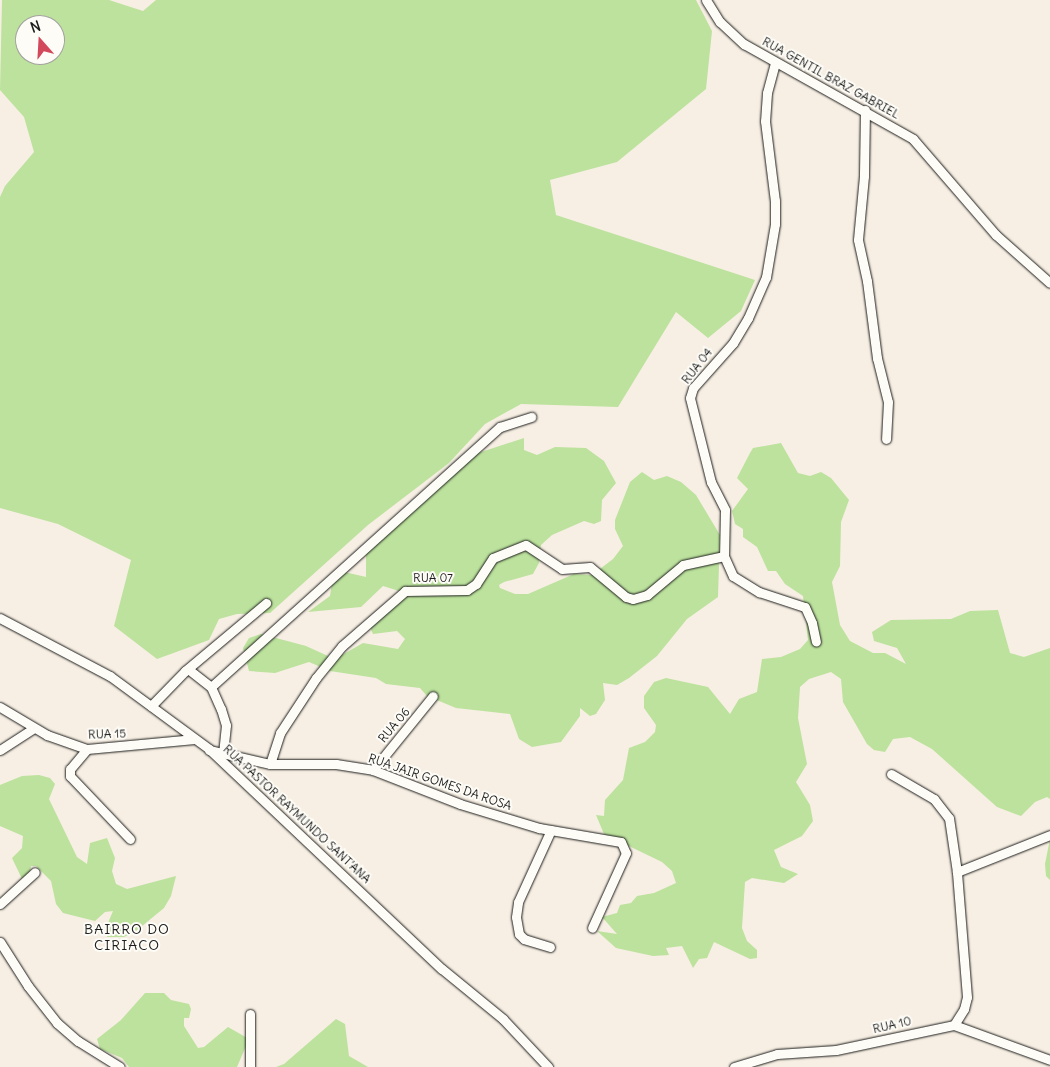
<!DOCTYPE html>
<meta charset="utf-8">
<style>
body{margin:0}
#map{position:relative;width:1050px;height:1067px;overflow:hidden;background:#f7efe3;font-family:Delius,sans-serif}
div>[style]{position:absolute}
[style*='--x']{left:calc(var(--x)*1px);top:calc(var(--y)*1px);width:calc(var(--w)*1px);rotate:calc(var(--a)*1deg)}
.green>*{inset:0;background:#bce29d}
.roads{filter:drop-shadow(0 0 1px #1c1c1c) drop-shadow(0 0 1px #1c1c1c)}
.minor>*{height:9px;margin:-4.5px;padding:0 4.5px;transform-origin:4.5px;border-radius:4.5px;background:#fdfcf7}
span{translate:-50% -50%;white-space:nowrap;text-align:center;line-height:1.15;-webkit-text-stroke:4px #fdfcf7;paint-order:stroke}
.street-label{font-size:12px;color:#1c1c1c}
.neighbourhood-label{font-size:14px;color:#1c1c1c;letter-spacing:1px}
.north{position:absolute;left:15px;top:15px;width:50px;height:50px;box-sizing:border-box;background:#fdfcf7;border:1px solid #a3a29f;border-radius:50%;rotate:341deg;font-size:14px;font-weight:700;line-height:20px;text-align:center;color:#1c1c1c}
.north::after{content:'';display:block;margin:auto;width:18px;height:22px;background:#d1495b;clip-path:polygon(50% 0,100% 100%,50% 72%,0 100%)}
</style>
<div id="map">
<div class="green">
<div style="clip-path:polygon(evenodd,2px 0,109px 0,143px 11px,156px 0,696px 0,712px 31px,706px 89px,617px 162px,550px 180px,556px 215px,755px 280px,741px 311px,708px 338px,676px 312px,618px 407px,521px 404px,485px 424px,449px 463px,368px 525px,270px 613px,237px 614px,219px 619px,209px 640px,157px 659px,114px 626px,131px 560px,58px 524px,0 508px,0 197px,5px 186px,34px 152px,24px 117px,0 90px,2px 0,25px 25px,55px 25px,55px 55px,25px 55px,25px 25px)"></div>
<div style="clip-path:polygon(524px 438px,524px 450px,537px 455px,555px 447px,586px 448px,604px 461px,616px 483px,602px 500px,601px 521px,594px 524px,584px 521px,552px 535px,541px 545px,539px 563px,533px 574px,504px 582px,499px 585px,500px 588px,515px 594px,528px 594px,574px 574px,592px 575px,613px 559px,623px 546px,615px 529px,615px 520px,630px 482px,642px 472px,654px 480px,667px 476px,681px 482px,696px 495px,720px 535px,718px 597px,687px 619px,657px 656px,629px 678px,617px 685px,603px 683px,605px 700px,596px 714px,590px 716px,580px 708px,580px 716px,561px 742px,532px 747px,519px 739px,510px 714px,456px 708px,427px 696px,420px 688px,386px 684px,376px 678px,330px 671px,309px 662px,275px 673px,249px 671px,243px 648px,249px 638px,261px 634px,306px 646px,328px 656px,342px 655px,363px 643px,398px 649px,405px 639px,397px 631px,373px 634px,368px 623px,399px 591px,383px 586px,361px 607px,308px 612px,330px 596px,332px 582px,340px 571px,366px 577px,366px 552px,469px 456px)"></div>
<div style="clip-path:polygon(781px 443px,798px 473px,810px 476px,821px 472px,831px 478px,849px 500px,841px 522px,840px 566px,832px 582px,840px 625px,850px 641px,873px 653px,885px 653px,906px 664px,897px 648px,874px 641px,872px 632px,891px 620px,951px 619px,970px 611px,998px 610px,1010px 653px,1024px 657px,1050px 648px,1050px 799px,1047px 797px,1035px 802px,1021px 816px,997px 807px,932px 749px,910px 737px,893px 739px,885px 752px,874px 750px,867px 744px,843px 702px,841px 679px,831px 672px,809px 679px,800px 687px,798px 718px,807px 764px,796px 782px,810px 805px,813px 821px,802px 836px,774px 850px,781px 867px,798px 874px,784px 883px,752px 878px,745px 882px,742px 928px,747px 941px,757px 950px,757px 958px,750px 959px,714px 942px,707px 958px,699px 959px,693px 968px,682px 946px,666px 948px,669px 955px,653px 956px,616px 948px,597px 931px,617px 934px,602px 917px,617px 913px,620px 905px,631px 903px,637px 896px,654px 893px,676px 883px,672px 871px,662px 862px,604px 834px,596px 815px,604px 816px,605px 800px,623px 780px,629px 748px,645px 742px,655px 732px,656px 725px,644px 708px,644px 696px,654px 682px,666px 678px,708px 687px,730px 714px,739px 699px,757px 692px,762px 659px,781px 657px,800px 649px,808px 640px,803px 596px,785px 584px,776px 571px,768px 571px,757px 547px,743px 537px,743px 529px,735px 524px,732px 511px,748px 489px,737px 478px,750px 453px,753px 448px)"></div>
<div style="clip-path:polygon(39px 775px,50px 778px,55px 784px,49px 799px,77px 857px,87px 864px,90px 843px,107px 838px,115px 858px,112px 871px,116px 884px,127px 889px,176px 876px,171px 896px,164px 908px,136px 931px,124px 937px,107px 937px,108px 923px,113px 911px,105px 912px,95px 921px,63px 913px,56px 904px,51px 881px,36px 866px,31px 866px,29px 878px,23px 881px,12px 858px,22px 848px,23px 836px,0 826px,0 785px,22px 776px)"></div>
<div style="clip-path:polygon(1050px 839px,1050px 880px,1046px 876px,1045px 864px)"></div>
<div style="clip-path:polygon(145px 993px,164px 993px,171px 1000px,189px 1004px,191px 1009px,189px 1018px,184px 1018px,184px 1026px,198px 1048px,204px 1047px,228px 1027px,249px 1039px,237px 1067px,129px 1067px,122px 1058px,100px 1049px,97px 1039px,121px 1020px)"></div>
<div style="clip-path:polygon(336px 1019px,345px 1024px,349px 1056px,368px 1067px,276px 1067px,284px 1064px)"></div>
</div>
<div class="roads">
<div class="minor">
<div style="--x:706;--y:0;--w:26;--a:58"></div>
<div style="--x:720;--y:22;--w:33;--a:43"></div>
<div style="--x:744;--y:44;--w:194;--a:29.3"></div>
<div style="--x:913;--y:139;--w:127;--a:49.2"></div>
<div style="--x:996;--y:235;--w:72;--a:41.6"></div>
<div style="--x:775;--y:63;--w:31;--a:105"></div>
<div style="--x:767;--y:93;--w:28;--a:94"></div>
<div style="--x:765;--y:121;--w:81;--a:82.9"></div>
<div style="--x:775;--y:201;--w:23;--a:90"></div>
<div style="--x:775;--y:224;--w:54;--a:99.6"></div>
<div style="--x:766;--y:277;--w:45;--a:113.7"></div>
<div style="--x:748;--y:318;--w:29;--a:121"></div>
<div style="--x:733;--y:343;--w:60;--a:131.6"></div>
<div style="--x:693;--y:388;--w:10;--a:107"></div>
<div style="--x:690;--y:398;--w:87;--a:76"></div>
<div style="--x:711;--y:482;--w:31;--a:63"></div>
<div style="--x:725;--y:510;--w:46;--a:91.2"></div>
<div style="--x:724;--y:556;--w:22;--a:66"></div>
<div style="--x:733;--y:576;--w:31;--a:32"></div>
<div style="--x:759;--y:592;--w:48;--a:18.1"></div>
<div style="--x:805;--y:607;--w:17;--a:66"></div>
<div style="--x:812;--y:623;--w:19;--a:78"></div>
<div style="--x:865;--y:110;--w:66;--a:90.9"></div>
<div style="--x:864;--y:176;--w:64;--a:95.4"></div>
<div style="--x:858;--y:240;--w:42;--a:77.6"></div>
<div style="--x:867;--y:281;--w:78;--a:82.6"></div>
<div style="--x:877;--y:358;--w:45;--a:76"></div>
<div style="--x:888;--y:402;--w:37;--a:93"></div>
<div style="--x:0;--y:618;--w:124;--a:27.8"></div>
<div style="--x:110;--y:676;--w:123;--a:36.4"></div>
<div style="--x:209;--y:749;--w:320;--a:43.4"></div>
<div style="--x:442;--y:969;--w:79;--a:39.3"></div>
<div style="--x:503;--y:1019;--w:66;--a:46.8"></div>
<div style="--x:188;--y:669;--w:29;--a:38"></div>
<div style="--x:211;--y:687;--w:24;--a:66"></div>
<div style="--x:221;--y:709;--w:17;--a:73"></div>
<div style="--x:226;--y:725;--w:28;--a:96"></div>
<div style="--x:211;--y:687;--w:389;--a:-42"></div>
<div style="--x:500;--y:427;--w:33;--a:-18"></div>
<div style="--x:151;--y:706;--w:49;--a:-45.8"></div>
<div style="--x:185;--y:671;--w:106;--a:-40"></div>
<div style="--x:0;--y:707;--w:55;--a:30.8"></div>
<div style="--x:47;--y:735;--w:42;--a:19.3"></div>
<div style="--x:87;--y:749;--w:108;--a:-5.3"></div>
<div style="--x:87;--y:749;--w:26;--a:130"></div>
<div style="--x:70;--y:769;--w:7;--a:90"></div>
<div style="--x:70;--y:776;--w:87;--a:46.4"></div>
<div style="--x:0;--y:750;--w:40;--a:-32.9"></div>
<div style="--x:209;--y:750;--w:63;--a:12.9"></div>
<div style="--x:270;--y:764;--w:66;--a:0"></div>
<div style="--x:336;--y:764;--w:37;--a:9"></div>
<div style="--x:373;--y:770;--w:93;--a:21.3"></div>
<div style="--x:460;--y:804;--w:83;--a:16.9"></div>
<div style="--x:539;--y:828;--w:83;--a:9.7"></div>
<div style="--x:621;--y:842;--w:12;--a:66"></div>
<div style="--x:626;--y:853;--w:82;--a:114.4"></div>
<div style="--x:270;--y:764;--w:33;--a:-72"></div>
<div style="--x:280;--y:733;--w:66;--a:-56.8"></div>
<div style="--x:316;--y:678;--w:41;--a:-50.9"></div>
<div style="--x:342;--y:646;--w:84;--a:-41.1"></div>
<div style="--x:405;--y:591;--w:62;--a:-0.9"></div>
<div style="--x:467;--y:590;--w:11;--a:-34"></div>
<div style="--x:476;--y:584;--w:31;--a:-57"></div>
<div style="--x:493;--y:558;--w:35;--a:-22"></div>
<div style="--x:526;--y:545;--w:43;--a:33.7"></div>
<div style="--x:562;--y:569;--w:28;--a:-4"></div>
<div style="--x:590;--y:567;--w:47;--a:39.8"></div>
<div style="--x:626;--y:597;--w:7;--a:16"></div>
<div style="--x:633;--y:599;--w:15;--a:-16"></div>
<div style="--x:647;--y:595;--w:47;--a:-39.8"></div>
<div style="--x:683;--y:565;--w:42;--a:-12.4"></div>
<div style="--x:373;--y:770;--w:95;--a:-51"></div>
<div style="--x:891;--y:774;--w:50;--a:30.2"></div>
<div style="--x:934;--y:799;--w:24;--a:52"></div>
<div style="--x:949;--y:818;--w:55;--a:81.6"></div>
<div style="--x:0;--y:904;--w:47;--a:-42.4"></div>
<div style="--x:0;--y:942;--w:52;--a:57.5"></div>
<div style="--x:28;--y:986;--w:47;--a:51.9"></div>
<div style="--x:57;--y:1023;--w:28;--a:41"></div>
<div style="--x:78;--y:1041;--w:49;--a:31.8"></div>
<div style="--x:550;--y:947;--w:27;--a:-163"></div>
<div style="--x:524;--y:939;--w:7;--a:-135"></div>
<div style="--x:519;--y:934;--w:17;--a:-100"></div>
<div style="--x:516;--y:917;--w:15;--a:-82"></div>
<div style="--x:518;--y:902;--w:79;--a:-65.4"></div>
<div style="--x:954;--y:1025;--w:19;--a:-58"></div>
<div style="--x:964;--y:1009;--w:12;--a:-76"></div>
<div style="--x:967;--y:997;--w:125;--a:-94.6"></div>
<div style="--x:957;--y:872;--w:100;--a:-21.7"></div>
<div style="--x:250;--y:1067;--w:53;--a:-90"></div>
<div style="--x:734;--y:1067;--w:45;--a:-16.8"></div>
<div style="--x:777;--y:1054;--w:59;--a:-3.9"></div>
<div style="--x:836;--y:1050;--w:121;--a:-12"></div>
<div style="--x:954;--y:1025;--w:102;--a:20"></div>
</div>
</div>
<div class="street-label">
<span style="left:831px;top:78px;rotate:29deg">RUA GENTIL BRAZ GABRIEL</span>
<span style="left:697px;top:366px;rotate:-52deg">RUA 04</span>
<span style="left:433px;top:578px">RUA 07</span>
<span style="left:394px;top:725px;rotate:-50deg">RUA 06</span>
<span style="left:107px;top:734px;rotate:-2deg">RUA 15</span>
<span style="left:440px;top:782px;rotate:19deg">RUA JAIR GOMES DA ROSA</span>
<span style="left:297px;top:814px;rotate:43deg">RUA PASTOR RAYMUNDO SANT’ANA</span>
<span style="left:892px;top:1025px;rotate:-13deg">RUA 10</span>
</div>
<div class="neighbourhood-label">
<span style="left:127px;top:937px">BAIRRO DO<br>CIRIACO</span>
</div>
<div class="north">N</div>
</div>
